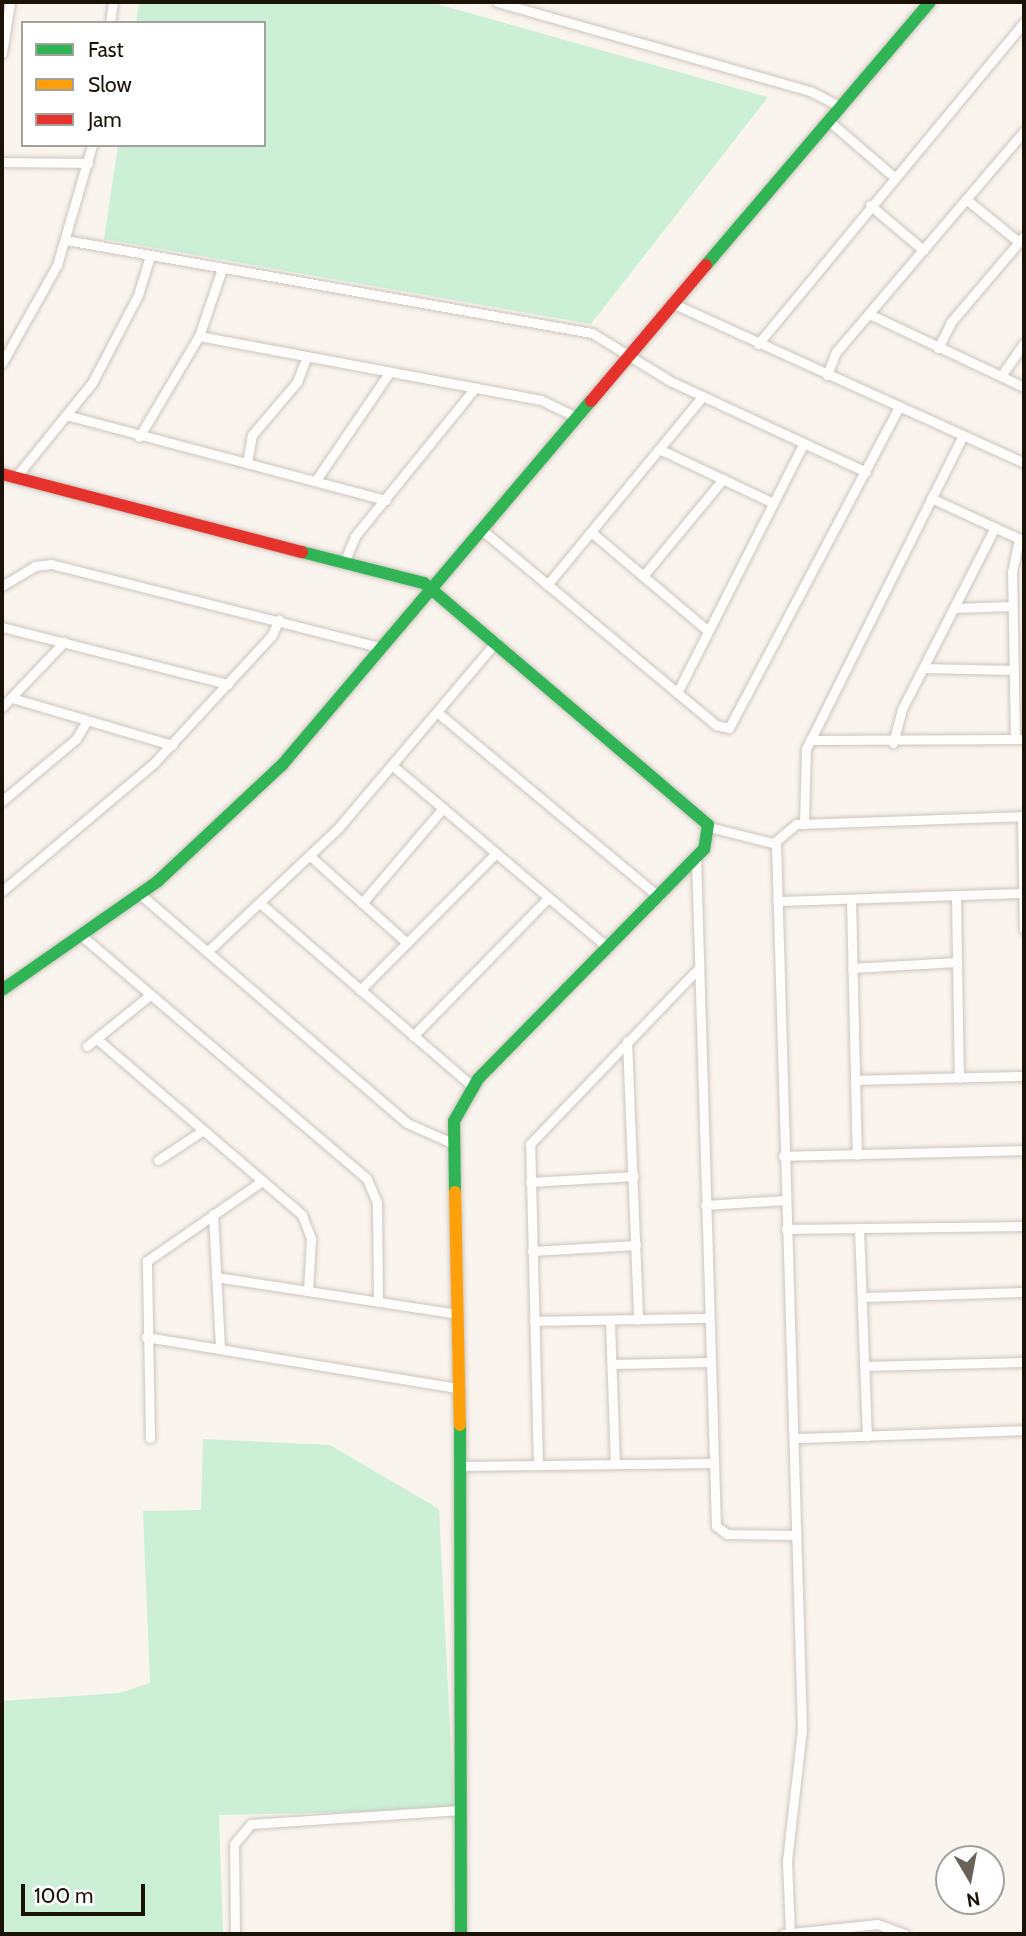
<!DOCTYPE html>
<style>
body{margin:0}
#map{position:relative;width:1026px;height:1936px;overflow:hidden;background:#faf4ee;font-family:Cabin,sans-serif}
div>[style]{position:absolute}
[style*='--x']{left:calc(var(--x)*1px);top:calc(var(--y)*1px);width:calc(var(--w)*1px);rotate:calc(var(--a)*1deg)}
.green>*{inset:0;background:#cbf0d6}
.roads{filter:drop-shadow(0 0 2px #ccc5bd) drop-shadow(0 0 2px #ccc5bd)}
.street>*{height:9px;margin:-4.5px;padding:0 4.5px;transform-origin:4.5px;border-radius:4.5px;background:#fefdfc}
.fast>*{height:12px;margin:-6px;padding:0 6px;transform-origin:6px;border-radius:6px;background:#30b455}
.slow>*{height:12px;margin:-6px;padding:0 6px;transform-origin:6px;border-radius:6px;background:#ff9f0a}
.jam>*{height:12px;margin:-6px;padding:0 6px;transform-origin:6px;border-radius:6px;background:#e5322d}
span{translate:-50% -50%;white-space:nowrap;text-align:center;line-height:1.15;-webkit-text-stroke:6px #fff;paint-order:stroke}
.frame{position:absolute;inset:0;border:4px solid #1b1308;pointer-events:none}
.legend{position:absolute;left:21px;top:21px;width:245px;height:126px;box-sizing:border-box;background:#fff;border:2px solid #a4a19c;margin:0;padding:9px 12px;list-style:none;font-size:21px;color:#1b1308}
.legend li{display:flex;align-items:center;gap:14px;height:35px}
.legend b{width:35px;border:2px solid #a4a19c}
.north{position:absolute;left:935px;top:1845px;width:70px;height:70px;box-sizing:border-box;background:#fff;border:2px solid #a4a19c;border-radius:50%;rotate:170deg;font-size:19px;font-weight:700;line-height:28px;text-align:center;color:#1b1308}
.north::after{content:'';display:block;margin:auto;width:24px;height:32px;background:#696258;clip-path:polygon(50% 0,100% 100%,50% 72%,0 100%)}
.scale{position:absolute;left:21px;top:1884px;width:124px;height:32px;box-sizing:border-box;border:4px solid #1b1308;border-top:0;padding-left:9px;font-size:21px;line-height:24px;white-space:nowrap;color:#1b1308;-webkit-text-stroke:5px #fff;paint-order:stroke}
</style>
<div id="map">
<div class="green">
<div style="clip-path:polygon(139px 2px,430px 2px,768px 97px,591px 324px,104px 239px,118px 145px,264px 145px,264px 23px,136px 23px)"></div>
<div style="clip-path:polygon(203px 1439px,330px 1445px,439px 1509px,454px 1810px,219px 1815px,223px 1934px,2px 1934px,2px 1701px,119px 1693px,150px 1683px,143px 1511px,201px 1510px)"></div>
</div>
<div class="roads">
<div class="street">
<div style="--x:497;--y:2;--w:325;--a:15.9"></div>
<div style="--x:810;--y:91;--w:35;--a:27"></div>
<div style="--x:110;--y:23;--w:21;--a:-82"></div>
<div style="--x:2;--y:53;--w:52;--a:-81.1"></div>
<div style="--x:829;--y:121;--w:86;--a:40.7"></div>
<div style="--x:2;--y:162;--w:86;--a:0.7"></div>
<div style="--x:966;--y:199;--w:68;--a:39.1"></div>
<div style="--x:870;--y:205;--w:70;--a:40.3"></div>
<div style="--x:66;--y:240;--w:534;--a:10.03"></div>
<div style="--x:592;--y:333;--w:92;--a:31.6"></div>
<div style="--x:670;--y:381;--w:216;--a:24.9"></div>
<div style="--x:674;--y:304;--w:384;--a:24.4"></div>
<div style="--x:869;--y:314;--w:171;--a:25.2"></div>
<div style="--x:199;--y:336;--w:348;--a:10.6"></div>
<div style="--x:541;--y:400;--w:41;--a:25.9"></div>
<div style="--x:758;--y:344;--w:417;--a:-50.4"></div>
<div style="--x:938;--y:348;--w:29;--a:-63"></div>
<div style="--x:951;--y:322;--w:113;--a:-49.7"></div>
<div style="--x:2;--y:363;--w:112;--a:-60.7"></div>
<div style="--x:57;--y:265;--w:125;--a:-73.7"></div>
<div style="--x:827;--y:375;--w:25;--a:-69"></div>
<div style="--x:836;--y:352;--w:290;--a:-49.6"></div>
<div style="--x:1001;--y:376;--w:40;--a:-55.1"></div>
<div style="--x:66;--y:415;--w:331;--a:14.9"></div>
<div style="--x:139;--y:437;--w:117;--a:-59.3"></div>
<div style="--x:199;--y:336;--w:71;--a:-71.1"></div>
<div style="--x:659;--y:449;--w:126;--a:25.3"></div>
<div style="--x:247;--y:463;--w:28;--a:-80"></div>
<div style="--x:252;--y:435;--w:70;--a:-49.7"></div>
<div style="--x:297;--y:382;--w:25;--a:-69"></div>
<div style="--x:15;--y:478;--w:122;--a:-51"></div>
<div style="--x:92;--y:383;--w:99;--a:-62.4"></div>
<div style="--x:138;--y:295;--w:41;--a:-72.9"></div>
<div style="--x:316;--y:480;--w:130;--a:-55.7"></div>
<div style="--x:931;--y:498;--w:100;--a:24.8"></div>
<div style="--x:482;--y:530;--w:305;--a:39.8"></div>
<div style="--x:716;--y:725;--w:13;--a:13"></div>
<div style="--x:729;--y:728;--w:363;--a:-62.1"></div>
<div style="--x:591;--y:532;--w:153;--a:40.2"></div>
<div style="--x:345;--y:560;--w:26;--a:-67"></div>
<div style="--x:355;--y:536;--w:191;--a:-51"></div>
<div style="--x:643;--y:576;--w:126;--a:-50.5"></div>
<div style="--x:547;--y:585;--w:245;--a:-50.5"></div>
<div style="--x:2;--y:586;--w:39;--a:-31"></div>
<div style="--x:35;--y:566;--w:16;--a:-7"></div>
<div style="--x:51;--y:564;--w:341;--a:14.2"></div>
<div style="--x:954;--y:608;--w:58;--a:-2"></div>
<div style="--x:2;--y:627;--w:233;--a:14.2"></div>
<div style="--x:923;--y:668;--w:91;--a:1.3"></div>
<div style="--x:677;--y:693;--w:280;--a:-63.1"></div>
<div style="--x:12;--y:698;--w:167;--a:16.4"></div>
<div style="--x:2;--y:707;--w:90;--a:-46.4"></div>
<div style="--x:437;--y:712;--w:289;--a:39.8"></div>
<div style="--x:1015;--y:739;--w:167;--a:-91"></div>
<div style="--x:1012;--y:572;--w:34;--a:-78"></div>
<div style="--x:810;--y:740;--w:214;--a:-0.3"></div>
<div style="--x:893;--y:743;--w:35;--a:-75"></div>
<div style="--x:902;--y:709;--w:204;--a:-62.9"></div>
<div style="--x:393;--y:766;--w:282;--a:40.2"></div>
<div style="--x:2;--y:801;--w:97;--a:-40"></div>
<div style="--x:76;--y:739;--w:21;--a:-59"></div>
<div style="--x:1022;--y:816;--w:113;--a:89"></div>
<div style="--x:804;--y:824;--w:75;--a:-88.5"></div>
<div style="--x:806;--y:749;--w:350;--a:-63.4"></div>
<div style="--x:709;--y:827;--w:69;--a:14.2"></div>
<div style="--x:310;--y:856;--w:130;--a:41.9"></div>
<div style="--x:696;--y:857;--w:669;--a:88.29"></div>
<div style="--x:716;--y:1526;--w:14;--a:36"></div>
<div style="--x:727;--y:1534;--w:68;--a:0.8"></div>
<div style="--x:2;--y:891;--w:199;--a:-40.1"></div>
<div style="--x:154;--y:763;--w:174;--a:-47.3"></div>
<div style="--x:272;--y:635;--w:17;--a:-66"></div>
<div style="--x:141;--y:895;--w:350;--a:40.6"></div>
<div style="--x:407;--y:1123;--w:49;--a:24"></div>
<div style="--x:956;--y:896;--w:182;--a:89.1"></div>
<div style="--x:851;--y:899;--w:256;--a:88.7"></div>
<div style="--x:777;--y:901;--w:246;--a:-1.9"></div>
<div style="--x:260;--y:903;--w:280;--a:40.8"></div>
<div style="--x:362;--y:903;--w:125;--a:-49.5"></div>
<div style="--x:83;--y:937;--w:373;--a:40.4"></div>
<div style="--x:367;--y:1179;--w:26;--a:67"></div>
<div style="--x:377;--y:1203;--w:99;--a:89.4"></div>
<div style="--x:207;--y:952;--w:182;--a:-43.4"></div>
<div style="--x:339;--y:827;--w:243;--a:-49.7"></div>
<div style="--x:852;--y:968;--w:105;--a:-3.3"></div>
<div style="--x:360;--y:990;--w:193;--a:-45.2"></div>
<div style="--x:413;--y:1036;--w:194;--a:-45.6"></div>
<div style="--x:97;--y:1039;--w:270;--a:40.6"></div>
<div style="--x:302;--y:1215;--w:26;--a:69"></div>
<div style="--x:311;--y:1239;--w:52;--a:93.3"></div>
<div style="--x:627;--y:1041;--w:279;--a:87.7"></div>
<div style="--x:87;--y:1046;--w:81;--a:-39"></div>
<div style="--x:855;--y:1080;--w:169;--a:-1.4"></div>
<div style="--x:783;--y:1156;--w:241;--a:-1.4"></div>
<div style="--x:158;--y:1160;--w:53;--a:-33.4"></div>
<div style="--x:530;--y:1182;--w:104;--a:-3.3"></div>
<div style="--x:705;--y:1205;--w:80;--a:-3.6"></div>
<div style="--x:213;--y:1214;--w:135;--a:87"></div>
<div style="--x:786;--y:1229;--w:238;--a:-0.7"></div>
<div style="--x:859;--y:1229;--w:207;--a:87.8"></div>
<div style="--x:532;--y:1251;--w:104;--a:-3.3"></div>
<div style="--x:216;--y:1277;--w:244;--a:8.7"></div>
<div style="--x:862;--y:1297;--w:162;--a:-1.8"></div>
<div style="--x:534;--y:1321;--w:175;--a:-1"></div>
<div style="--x:610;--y:1322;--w:142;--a:88"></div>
<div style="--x:146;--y:1337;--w:317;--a:9.3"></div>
<div style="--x:612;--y:1364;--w:98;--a:-1.2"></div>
<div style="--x:864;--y:1366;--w:160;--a:-1.4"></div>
<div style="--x:150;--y:1438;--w:177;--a:-91"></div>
<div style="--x:147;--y:1261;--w:140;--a:-34.8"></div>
<div style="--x:797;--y:1438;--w:227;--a:-2"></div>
<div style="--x:538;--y:1465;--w:321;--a:-91.4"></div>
<div style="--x:530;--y:1144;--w:244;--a:-46.2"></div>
<div style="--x:461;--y:1466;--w:251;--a:-0.7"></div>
<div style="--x:790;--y:1933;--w:72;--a:-92.4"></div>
<div style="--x:787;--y:1861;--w:132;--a:-83.5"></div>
<div style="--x:802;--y:1730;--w:889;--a:-91.68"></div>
<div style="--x:776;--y:841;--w:26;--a:-40"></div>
<div style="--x:796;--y:824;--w:228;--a:-2"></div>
<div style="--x:235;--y:1934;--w:90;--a:-90.6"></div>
<div style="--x:234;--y:1844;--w:26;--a:-50"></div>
<div style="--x:251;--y:1824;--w:209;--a:-3.8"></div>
<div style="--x:783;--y:1934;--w:95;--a:-6.1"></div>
<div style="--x:877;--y:1924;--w:30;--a:20"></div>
</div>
<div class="fast">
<div style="--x:706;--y:265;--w:345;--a:-49.6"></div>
<div style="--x:302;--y:552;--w:126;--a:14.3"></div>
<div style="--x:424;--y:583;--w:373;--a:40.4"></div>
<div style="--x:708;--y:825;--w:24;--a:99"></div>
<div style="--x:704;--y:849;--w:322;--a:134.5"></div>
<div style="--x:478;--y:1079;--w:48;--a:119.7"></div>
<div style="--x:454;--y:1121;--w:71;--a:89.2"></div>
<div style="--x:2;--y:990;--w:190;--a:-34.9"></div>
<div style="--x:158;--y:881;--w:170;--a:-43.1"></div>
<div style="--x:282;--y:765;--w:477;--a:-49.7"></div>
<div style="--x:460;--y:1425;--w:509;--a:89.89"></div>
</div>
<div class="slow">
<div style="--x:455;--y:1192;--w:233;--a:88.8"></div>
</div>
<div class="jam">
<div style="--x:591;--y:401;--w:178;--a:-49.8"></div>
<div style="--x:2;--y:474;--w:310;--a:14.6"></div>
</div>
</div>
<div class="frame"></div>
<ul class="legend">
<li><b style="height:9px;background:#30b455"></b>Fast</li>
<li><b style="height:9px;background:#ff9f0a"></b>Slow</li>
<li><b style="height:9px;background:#e5322d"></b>Jam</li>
</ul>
<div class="north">N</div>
<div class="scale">100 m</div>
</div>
